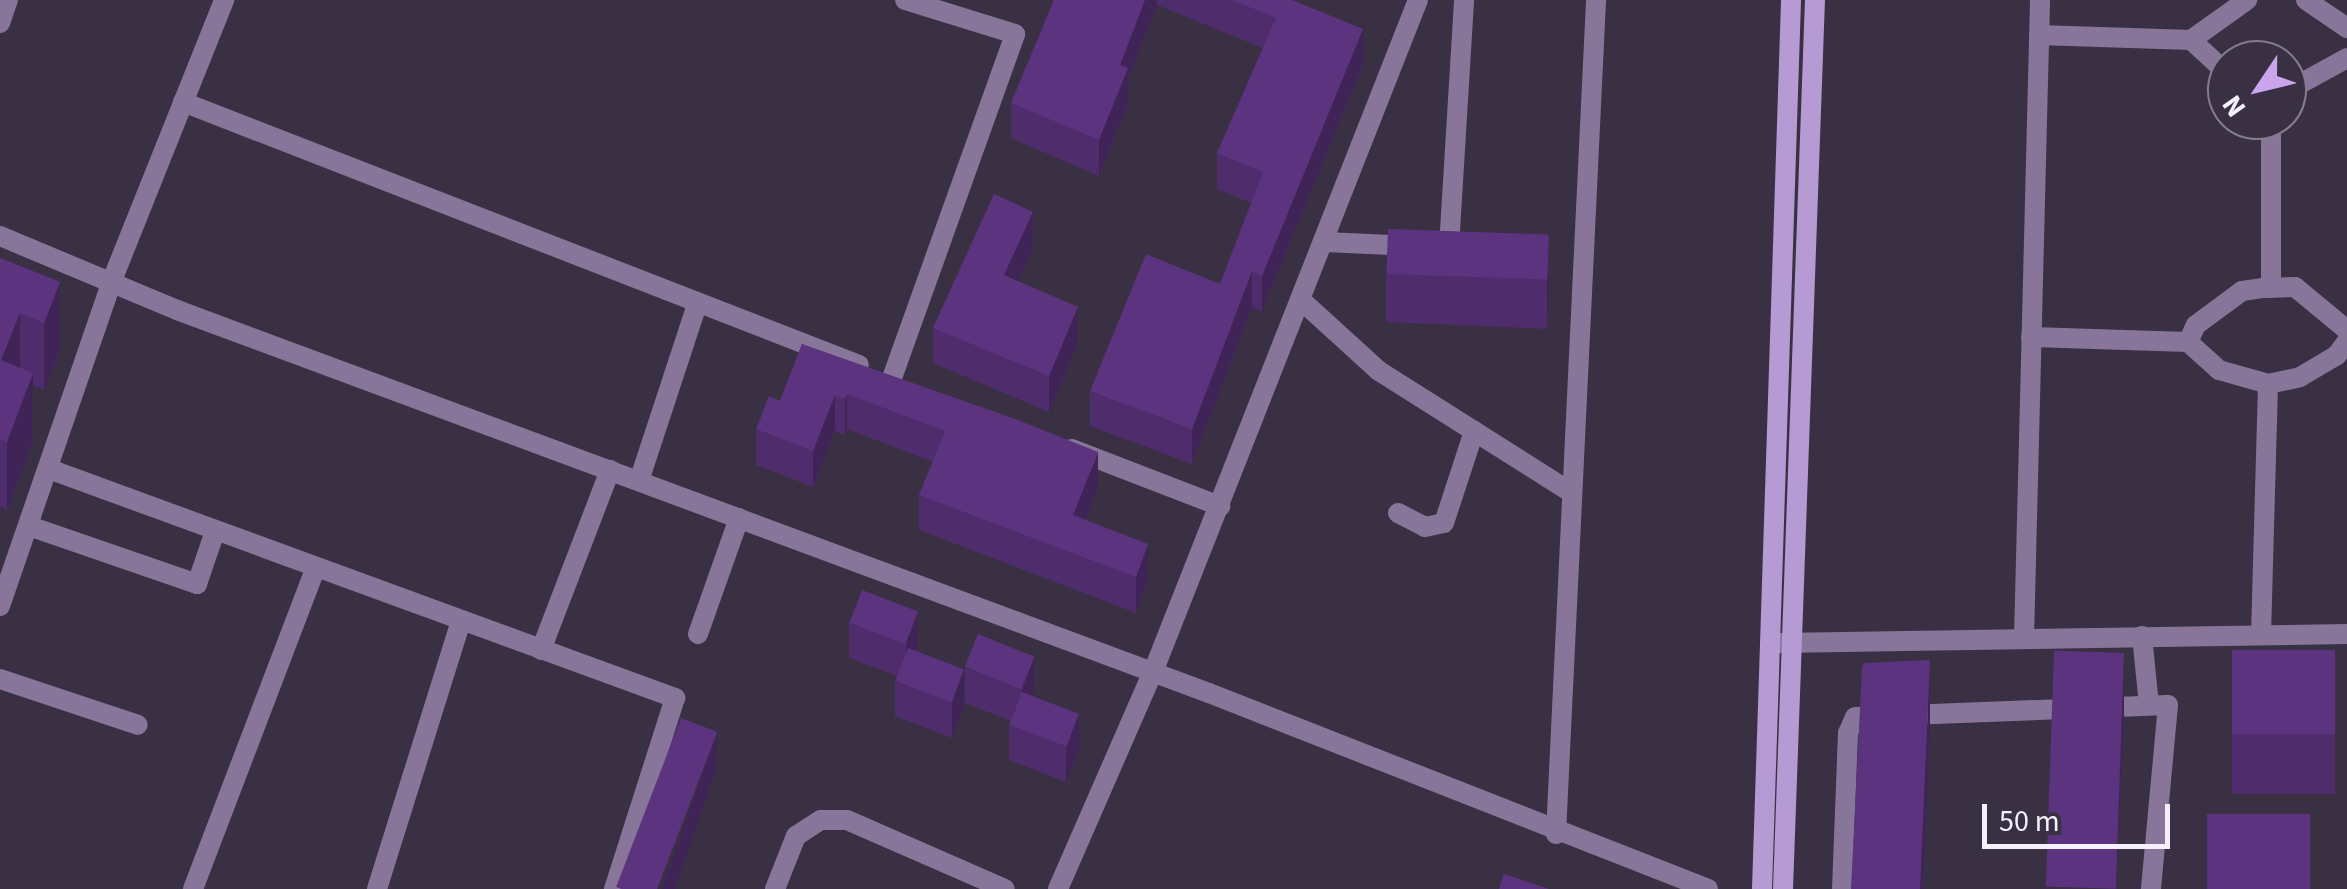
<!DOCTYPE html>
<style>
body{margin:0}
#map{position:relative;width:2347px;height:889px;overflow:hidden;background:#3a3044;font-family:"Source Sans 3",sans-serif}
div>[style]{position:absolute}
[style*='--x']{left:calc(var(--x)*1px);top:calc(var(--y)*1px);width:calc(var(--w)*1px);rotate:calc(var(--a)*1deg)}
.minor>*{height:20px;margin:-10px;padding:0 10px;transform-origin:10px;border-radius:10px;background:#87769a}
.tertiary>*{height:20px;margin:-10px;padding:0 10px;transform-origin:10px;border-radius:10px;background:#87769a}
.secondary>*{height:20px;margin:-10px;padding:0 10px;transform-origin:10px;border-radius:10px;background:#b69ad3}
.wall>*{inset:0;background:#4f2c6c;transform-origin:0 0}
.shaded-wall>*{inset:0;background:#402458}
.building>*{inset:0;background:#5c337e;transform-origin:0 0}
span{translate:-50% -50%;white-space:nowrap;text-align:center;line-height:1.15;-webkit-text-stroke:9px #3a3044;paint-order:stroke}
.north{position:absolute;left:2207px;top:40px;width:100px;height:100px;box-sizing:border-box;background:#3a3044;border:2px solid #857d8e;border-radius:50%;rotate:235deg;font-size:28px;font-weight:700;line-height:40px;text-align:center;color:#f5f0fc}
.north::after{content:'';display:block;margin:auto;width:35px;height:45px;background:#c9a5ee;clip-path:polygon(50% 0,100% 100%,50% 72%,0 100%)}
.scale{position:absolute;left:1982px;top:804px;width:188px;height:45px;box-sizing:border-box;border:5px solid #f5f0fc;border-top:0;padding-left:12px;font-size:30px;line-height:35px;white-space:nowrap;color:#f5f0fc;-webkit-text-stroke:8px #3a3044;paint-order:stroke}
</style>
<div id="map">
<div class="minor">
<div style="--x:2306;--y:0;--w:50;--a:34.3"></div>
<div style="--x:2039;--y:35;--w:152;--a:1.9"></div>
<div style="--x:2191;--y:40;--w:69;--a:-35.5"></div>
<div style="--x:2191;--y:40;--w:49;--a:42.5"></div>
<div style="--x:2287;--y:91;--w:68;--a:-28.8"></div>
<div style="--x:183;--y:102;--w:725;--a:21.26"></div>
<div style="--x:1325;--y:242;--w:88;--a:2.6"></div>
<div style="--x:1449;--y:247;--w:247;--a:-86.5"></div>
<div style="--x:2271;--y:288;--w:168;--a:-90"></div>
<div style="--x:1302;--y:301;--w:104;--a:42.3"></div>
<div style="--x:1379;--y:371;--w:228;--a:32.3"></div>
<div style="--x:2031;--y:337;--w:157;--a:1.8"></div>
<div style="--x:2188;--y:342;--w:42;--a:42.1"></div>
<div style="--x:2219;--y:370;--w:51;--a:15.9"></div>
<div style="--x:2268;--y:384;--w:33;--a:-12"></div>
<div style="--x:2300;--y:377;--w:43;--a:-30.7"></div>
<div style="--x:2337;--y:355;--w:17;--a:-54"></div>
<div style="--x:2188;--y:342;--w:19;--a:-65"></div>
<div style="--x:2196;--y:325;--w:57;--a:-36.5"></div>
<div style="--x:2242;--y:291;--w:22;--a:-8"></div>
<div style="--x:2264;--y:288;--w:31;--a:-2"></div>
<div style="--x:2295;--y:287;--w:67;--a:39.6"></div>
<div style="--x:892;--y:378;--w:365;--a:-70.3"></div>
<div style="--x:1015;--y:34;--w:115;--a:-162.8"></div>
<div style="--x:1072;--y:449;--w:159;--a:21.1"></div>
<div style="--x:49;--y:469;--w:667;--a:20.09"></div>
<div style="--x:675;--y:698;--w:201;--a:107.7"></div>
<div style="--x:639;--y:481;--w:188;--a:-71.8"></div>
<div style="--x:1398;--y:513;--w:30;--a:27"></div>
<div style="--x:1425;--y:527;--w:19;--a:-12"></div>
<div style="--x:1444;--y:523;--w:97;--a:-71.9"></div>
<div style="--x:29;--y:526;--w:178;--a:19"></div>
<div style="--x:197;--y:584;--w:56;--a:-71.2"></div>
<div style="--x:0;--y:606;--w:342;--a:-71"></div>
<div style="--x:111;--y:283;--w:305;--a:-68.2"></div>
<div style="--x:698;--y:634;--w:123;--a:-70.5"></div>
<div style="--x:2261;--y:635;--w:251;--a:-88.4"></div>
<div style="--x:2142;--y:636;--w:69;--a:84.2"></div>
<div style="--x:2024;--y:638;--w:638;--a:-88.56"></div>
<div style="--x:541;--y:650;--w:193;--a:-69"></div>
<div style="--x:0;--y:679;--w:145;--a:18.4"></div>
<div style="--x:1556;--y:834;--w:835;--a:-87.25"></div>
<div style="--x:193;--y:889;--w:342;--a:-69.1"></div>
<div style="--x:377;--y:889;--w:281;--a:-72.6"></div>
<div style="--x:775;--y:889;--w:57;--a:-68.4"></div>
<div style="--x:796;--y:836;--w:30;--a:-33"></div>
<div style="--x:821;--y:820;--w:26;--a:0"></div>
<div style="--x:847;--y:820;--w:172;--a:23.6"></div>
<div style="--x:1058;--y:889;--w:237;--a:-66.4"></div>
<div style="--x:1153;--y:672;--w:722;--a:-68.48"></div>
<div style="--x:1842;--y:889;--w:156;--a:-87.8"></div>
<div style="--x:1848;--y:733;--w:17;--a:-66"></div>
<div style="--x:1855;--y:717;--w:313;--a:-2.2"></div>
<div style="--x:2168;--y:705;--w:185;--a:95.3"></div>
</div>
<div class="tertiary">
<div style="--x:0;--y:23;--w:24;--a:-71"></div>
<div style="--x:0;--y:236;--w:192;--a:22.7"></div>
<div style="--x:177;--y:310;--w:1101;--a:20.36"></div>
<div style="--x:1209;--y:693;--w:536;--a:21.44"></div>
<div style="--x:1774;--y:643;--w:573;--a:-0.9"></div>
</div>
<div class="secondary">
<div style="--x:1762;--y:889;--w:889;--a:-88.13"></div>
<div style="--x:1783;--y:889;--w:890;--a:-87.94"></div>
</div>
<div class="wall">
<div style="clip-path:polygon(1054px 0,1292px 0,1363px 64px,1262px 311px,1252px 307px,1192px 464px,1090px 426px,1090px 391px,1220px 284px,1251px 203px,1217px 189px,1217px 153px,1263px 48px,1157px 5px,1128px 78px,1128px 104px,1099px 176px,1011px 138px,1011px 103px)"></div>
<div style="clip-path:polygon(1549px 236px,1547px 329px,1386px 322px,1386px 274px)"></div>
<div style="clip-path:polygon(1033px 247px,1017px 281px,1078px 343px,1049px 412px,933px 363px,933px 328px)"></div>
<div style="clip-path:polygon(0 258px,60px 282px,60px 350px,44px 390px,33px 386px,33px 441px,7px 510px,0 507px)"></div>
<div style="clip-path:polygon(802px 344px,1098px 487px,1085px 519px,1148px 580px,1136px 613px,919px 530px,919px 495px,933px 462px,847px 429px,845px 435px,835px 431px,813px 487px,756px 465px,756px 429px,780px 401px)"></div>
<div style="clip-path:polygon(849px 622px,918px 647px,917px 652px,964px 706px,952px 738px,895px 716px,895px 681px,897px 676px,849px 658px)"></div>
<div style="left:2232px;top:650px;width:103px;height:144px"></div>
<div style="clip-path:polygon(965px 667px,1034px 692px,1032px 696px,1079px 750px,1066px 782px,1009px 760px,1009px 725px,1011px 721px,965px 703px)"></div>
</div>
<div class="shaded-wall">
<div style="clip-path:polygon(1145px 0,1157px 0,1157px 5px,1128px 78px,1128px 104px,1099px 176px,1099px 140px,1120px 65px)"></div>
<div style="clip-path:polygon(1363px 29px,1363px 64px,1262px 311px,1262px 276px)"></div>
<div style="clip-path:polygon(1033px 212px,1033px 247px,1004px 310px,1004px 275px)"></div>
<div style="clip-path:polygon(1549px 236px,1549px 284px,1547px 329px,1547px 281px)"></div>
<div style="clip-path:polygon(1252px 271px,1252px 307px,1192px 464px,1192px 429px)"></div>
<div style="clip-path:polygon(60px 282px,60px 350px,44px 390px,44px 323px)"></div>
<div style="clip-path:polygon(1078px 307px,1078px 343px,1049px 412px,1049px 376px)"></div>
<div style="clip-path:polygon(20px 313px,20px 380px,1px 360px)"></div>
<div style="clip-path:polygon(33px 373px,33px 441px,7px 510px,7px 442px)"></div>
<div style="clip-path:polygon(847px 394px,847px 429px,845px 435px,845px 399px)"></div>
<div style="clip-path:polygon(835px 395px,835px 431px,813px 487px,813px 451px)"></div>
<div style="clip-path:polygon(1098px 452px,1098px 487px,1073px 550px,1073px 515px)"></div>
<div style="clip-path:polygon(1148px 544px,1148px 580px,1136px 613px,1136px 577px)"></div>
<div style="clip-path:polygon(918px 612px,918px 647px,906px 680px,906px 645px)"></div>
<div style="clip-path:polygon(2124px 653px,2124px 720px,2116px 889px,2114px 889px)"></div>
<div style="clip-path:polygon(1034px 657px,1034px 692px,1022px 725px,1022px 690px)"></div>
<div style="clip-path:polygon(1930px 660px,1930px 728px,1923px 889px,1920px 889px)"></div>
<div style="clip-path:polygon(964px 670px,964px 706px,952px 738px,952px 703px)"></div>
<div style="clip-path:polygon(1079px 714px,1079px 750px,1066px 782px,1066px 747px)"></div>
<div style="clip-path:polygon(717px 732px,717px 767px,675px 889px,662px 889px)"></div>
</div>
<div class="building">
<div style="clip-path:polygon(1054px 0,1145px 0,1120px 65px,1128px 68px,1099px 140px,1011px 103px)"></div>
<div style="clip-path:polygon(1232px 0,1292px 0,1363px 29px,1262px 276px,1252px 271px,1192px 429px,1090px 391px,1146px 254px,1220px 284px,1263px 172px,1217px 153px,1276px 18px)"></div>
<div style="clip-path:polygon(994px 194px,1033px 212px,1004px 275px,1078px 307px,1049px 376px,933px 328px)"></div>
<div style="left:1388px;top:229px;width:161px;height:45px;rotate:2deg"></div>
<div style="clip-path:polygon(0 258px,60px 282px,44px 323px,20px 313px,1px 360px,33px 373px,7px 442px,0 439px)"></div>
<div style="clip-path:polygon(802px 344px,1018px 420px,1098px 452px,1073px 515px,1148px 544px,1136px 577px,919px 495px,945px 431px,847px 394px,845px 399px,835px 395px,813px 451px,756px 429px,769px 396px,780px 401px)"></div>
<div style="left:862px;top:590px;width:60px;height:35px;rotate:21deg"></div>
<div style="left:978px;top:634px;width:61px;height:35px;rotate:22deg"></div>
<div style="left:908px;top:648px;width:60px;height:35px;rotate:21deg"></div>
<div style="left:2232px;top:650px;width:103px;height:84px"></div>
<div style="left:2124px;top:653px;width:236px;height:70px;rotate:92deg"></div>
<div style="clip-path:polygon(1930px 660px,1920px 889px,1851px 889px,1862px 668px,1864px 663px)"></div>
<div style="left:1022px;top:692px;width:61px;height:35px;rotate:21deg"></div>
<div style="left:681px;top:718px;width:39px;height:181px;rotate:21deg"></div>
<div style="left:2207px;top:814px;width:103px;height:75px"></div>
<div style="clip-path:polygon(1504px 874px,1549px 889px,1499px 889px)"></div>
</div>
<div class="north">N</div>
<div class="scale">50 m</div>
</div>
